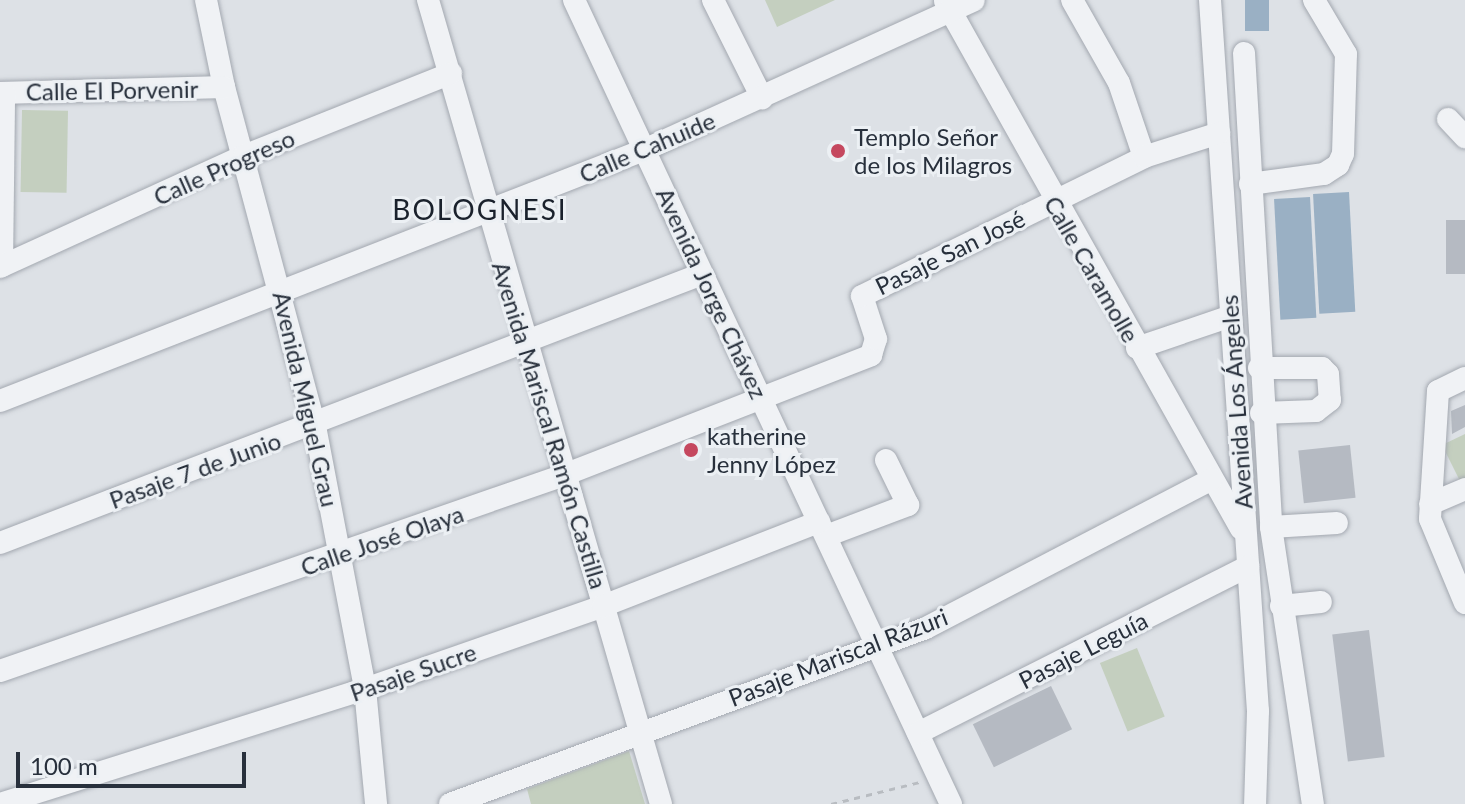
<!DOCTYPE html>
<meta charset="utf-8">
<style>
body{margin:0}
#map{position:relative;width:1465px;height:804px;overflow:hidden;background:#dde1e6;font-family:Lato,sans-serif}
div>[style]{position:absolute}
[style*='--x']{left:calc(var(--x)*1px);top:calc(var(--y)*1px);width:calc(var(--w)*1px);rotate:calc(var(--a)*1deg)}
.green>*{inset:0;background:#c4cfbf;transform-origin:0 0}
.water>*{inset:0;background:#9ab0c4;transform-origin:0 0}
.building>*{inset:0;background:#b5bac2;transform-origin:0 0}
.path>*{height:3px;margin-top:-1.5px;transform-origin:0;background:repeating-linear-gradient(90deg,#b8bcc1 0 6px,transparent 0 12px)}
.roads{filter:drop-shadow(0 0 2px #a3a8b0) drop-shadow(0 0 2px #a3a8b0)}
.minor>*{height:22px;margin:-11px;padding:0 11px;transform-origin:11px;border-radius:11px;background:#f0f2f5}
.dots>*{width:22px;height:22px;translate:-50% -50%;box-sizing:border-box;border:4px solid #ecf0f4;border-radius:50%}
span{translate:-50% -50%;white-space:nowrap;text-align:center;line-height:1.15;-webkit-text-stroke:6px #ecf0f4;paint-order:stroke}
.street-label{font-size:24px;color:#28303c}
.poi-label{font-size:24px;color:#28303c}
.left{translate:0 -50%;text-align:left}
.quarter-label{font-size:28px;color:#1a212c;letter-spacing:2px}
.scale{position:absolute;left:16px;top:752px;width:230px;height:36px;box-sizing:border-box;border:4px solid #28303c;border-top:0;padding-left:10px;font-size:24px;line-height:28px;white-space:nowrap;color:#28303c;-webkit-text-stroke:6px #ecf0f4;paint-order:stroke}
</style>
<div id="map">
<div class="green">
<div style="clip-path:polygon(765px 0,835px 0,777px 27px)"></div>
<div style="left:22px;top:110px;width:46px;height:82px;rotate:1deg"></div>
<div style="clip-path:polygon(1465px 434px,1465px 481px,1461px 483px,1442px 445px)"></div>
<div style="left:1137px;top:648px;width:74px;height:40px;rotate:68deg"></div>
<div style="clip-path:polygon(629px 751px,645px 804px,531px 804px,527px 789px)"></div>
</div>
<div class="water">
<div style="left:1245px;top:0;width:24px;height:31px"></div>
<div style="left:1349px;top:192px;width:120px;height:36px;rotate:87deg"></div>
<div style="left:1310px;top:197px;width:121px;height:36px;rotate:87deg"></div>
</div>
<div class="building">
<div style="left:1446px;top:220px;width:19px;height:54px"></div>
<div style="clip-path:polygon(1465px 405px,1465px 427px,1452px 434px,1451px 411px)"></div>
<div style="left:1350px;top:445px;width:53px;height:52px;rotate:84deg"></div>
<div style="left:1369px;top:630px;width:128px;height:37px;rotate:83deg"></div>
<div style="left:1051px;top:686px;width:48px;height:87px;rotate:64deg"></div>
</div>
<div class="path">
<div style="--x:831;--y:804;--w:92;--a:-13.9"></div>
</div>
<div class="roads">
<div class="minor">
<div style="--x:206;--y:0;--w:89;--a:78.3"></div>
<div style="--x:224;--y:87;--w:351;--a:75"></div>
<div style="--x:315;--y:426;--w:268;--a:79.2"></div>
<div style="--x:365;--y:689;--w:116;--a:84.5"></div>
<div style="--x:428;--y:0;--w:837;--a:73.84"></div>
<div style="--x:574;--y:0;--w:888;--a:64.88"></div>
<div style="--x:713;--y:0;--w:110;--a:63.4"></div>
<div style="--x:1072;--y:0;--w:95;--a:60.5"></div>
<div style="--x:1119;--y:83;--w:78;--a:71.3"></div>
<div style="--x:1210;--y:0;--w:713;--a:86.14"></div>
<div style="--x:1258;--y:711;--w:93;--a:91.8"></div>
<div style="--x:945;--y:1;--w:605;--a:60.72"></div>
<div style="--x:1244;--y:53;--w:475;--a:86.7"></div>
<div style="--x:1271;--y:527;--w:280;--a:81.4"></div>
<div style="--x:0;--y:93;--w:224;--a:-1.5"></div>
<div style="--x:1448;--y:119;--w:25;--a:47"></div>
<div style="--x:1250;--y:184;--w:75;--a:-7.7"></div>
<div style="--x:1324;--y:174;--w:17;--a:-33"></div>
<div style="--x:1338;--y:165;--w:12;--a:-66"></div>
<div style="--x:1343;--y:154;--w:100;--a:-88.3"></div>
<div style="--x:1346;--y:54;--w:63;--a:-120.7"></div>
<div style="--x:2;--y:266;--w:173;--a:-89.3"></div>
<div style="--x:0;--y:267;--w:268;--a:-24.5"></div>
<div style="--x:244;--y:156;--w:223;--a:-21.8"></div>
<div style="--x:1137;--y:348;--w:99;--a:-18.8"></div>
<div style="--x:1259;--y:368;--w:63;--a:0"></div>
<div style="--x:1322;--y:368;--w:8;--a:45"></div>
<div style="--x:1328;--y:374;--w:26;--a:86"></div>
<div style="--x:1330;--y:400;--w:18;--a:142"></div>
<div style="--x:1316;--y:411;--w:55;--a:177.9"></div>
<div style="--x:1465;--y:378;--w:30;--a:154"></div>
<div style="--x:1438;--y:391;--w:128;--a:93.6"></div>
<div style="--x:1430;--y:519;--w:91;--a:67.4"></div>
<div style="--x:0;--y:401;--w:691;--a:-21.29"></div>
<div style="--x:644;--y:150;--w:362;--a:-24.4"></div>
<div style="--x:1430;--y:504;--w:38;--a:-23"></div>
<div style="--x:1271;--y:527;--w:66;--a:-3.5"></div>
<div style="--x:826;--y:536;--w:88;--a:-20.7"></div>
<div style="--x:908;--y:505;--w:50;--a:-116.1"></div>
<div style="--x:0;--y:543;--w:752;--a:-20.97"></div>
<div style="--x:1281;--y:606;--w:40;--a:-5.7"></div>
<div style="--x:0;--y:671;--w:597;--a:-19.16"></div>
<div style="--x:564;--y:475;--w:330;--a:-21.3"></div>
<div style="--x:871;--y:355;--w:17;--a:-73"></div>
<div style="--x:876;--y:339;--w:45;--a:-108"></div>
<div style="--x:862;--y:296;--w:314;--a:-26.2"></div>
<div style="--x:1144;--y:157;--w:79;--a:-17.7"></div>
<div style="--x:918;--y:733;--w:370;--a:-26.8"></div>
<div style="--x:0;--y:804;--w:383;--a:-17.5"></div>
<div style="--x:365;--y:689;--w:252;--a:-19.2"></div>
<div style="--x:603;--y:606;--w:232;--a:-21.3"></div>
<div style="--x:450;--y:804;--w:507;--a:-20.29"></div>
<div style="--x:926;--y:628;--w:322;--a:-27.5"></div>
</div>
</div>
<div class="dots">
<div style="left:838px;top:151px;background:#c5485f"></div>
<div style="left:691px;top:450px;background:#c5485f"></div>
</div>
<div class="street-label">
<span style="left:112px;top:90px;rotate:-1deg">Calle El Porvenir</span>
<span style="left:647px;top:147px;rotate:-23deg">Calle Cahuide</span>
<span style="left:224px;top:167px;rotate:-24deg">Calle Progreso</span>
<span style="left:950px;top:252px;rotate:-26deg">Pasaje San José</span>
<span style="left:1092px;top:269px;rotate:60deg">Calle Caramolle</span>
<span style="left:712px;top:293px;rotate:65deg">Avenida Jorge Chávez</span>
<span style="left:306px;top:399px;rotate:77deg">Avenida Miguel Grau</span>
<span style="left:1236px;top:402px;rotate:-94deg">Avenida Los Ángeles</span>
<span style="left:550px;top:425px;rotate:73deg">Avenida Mariscal Ramón Castilla</span>
<span style="left:195px;top:470px;rotate:-20deg">Pasaje 7 de Junio</span>
<span style="left:382px;top:540px;rotate:-19deg">Calle José Olaya</span>
<span style="left:1083px;top:650px;rotate:-27deg">Pasaje Leguía</span>
<span style="left:838px;top:657px;rotate:-21deg">Pasaje Mariscal Rázuri</span>
<span style="left:413px;top:672px;rotate:-19deg">Pasaje Sucre</span>
</div>
<div class="poi-label">
<span class="left" style="left:854px;top:151px">Templo Señor<br>de los Milagros</span>
<span class="left" style="left:707px;top:450px">katherine<br>Jenny López</span>
</div>
<div class="quarter-label">
<span style="left:480px;top:209px">BOLOGNESI</span>
</div>
<div class="scale">100 m</div>
</div>
